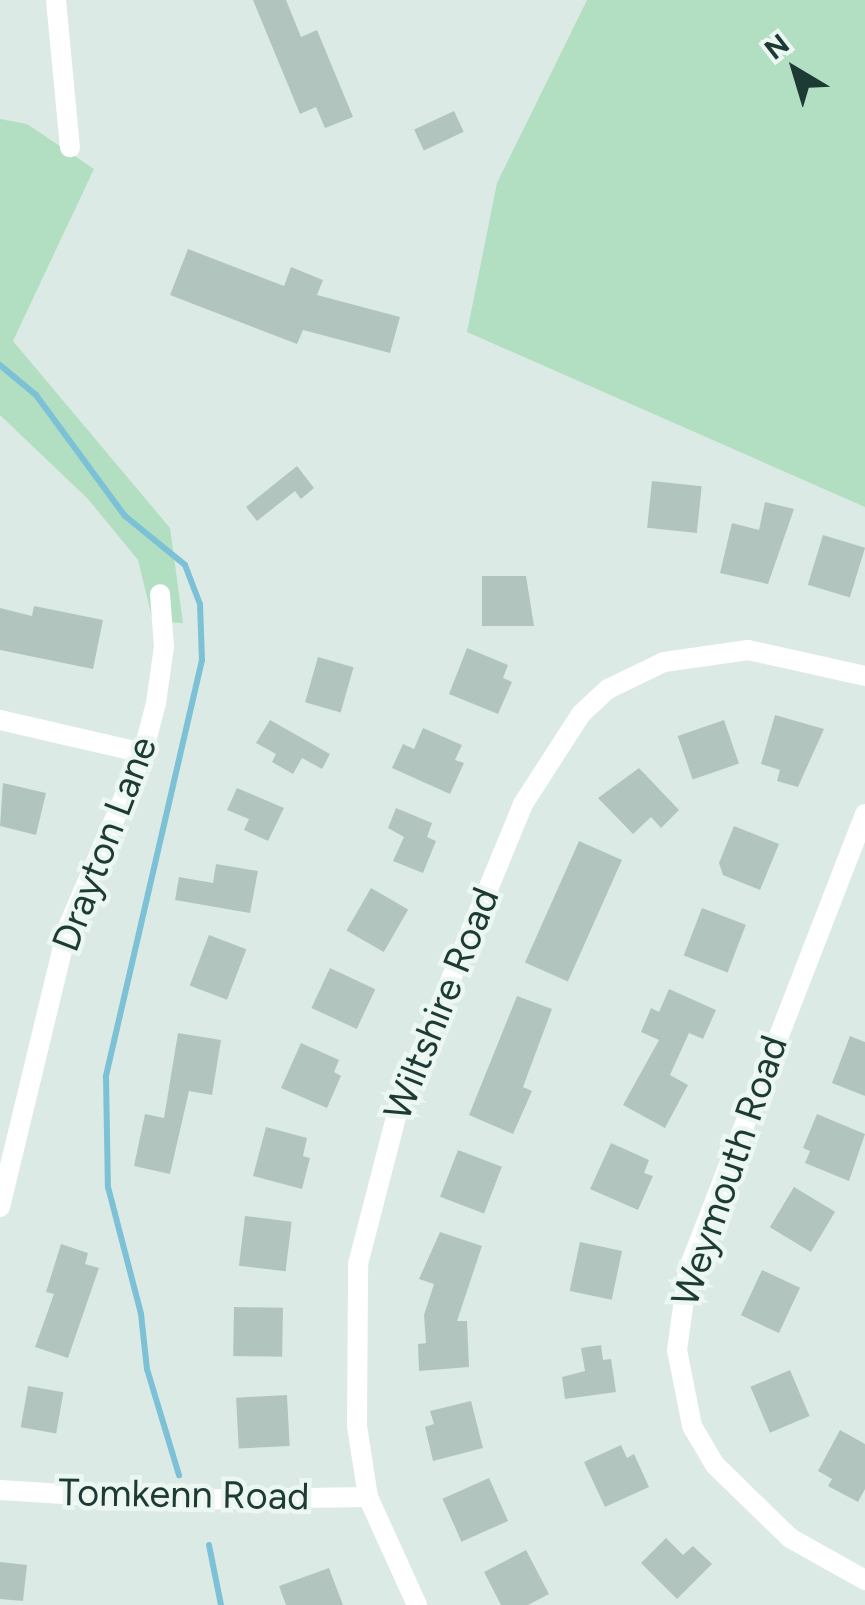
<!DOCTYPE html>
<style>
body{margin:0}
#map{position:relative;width:865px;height:1605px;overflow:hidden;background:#dceae5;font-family:Figtree,sans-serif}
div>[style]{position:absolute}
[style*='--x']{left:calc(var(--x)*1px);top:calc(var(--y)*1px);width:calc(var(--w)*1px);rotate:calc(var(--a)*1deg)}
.green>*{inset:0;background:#b2dec2}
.stream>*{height:6px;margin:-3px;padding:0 3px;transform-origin:3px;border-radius:3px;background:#7dc1d6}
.building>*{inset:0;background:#b1c5be;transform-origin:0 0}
.minor>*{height:20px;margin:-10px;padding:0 10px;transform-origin:10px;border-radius:10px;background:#fff}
span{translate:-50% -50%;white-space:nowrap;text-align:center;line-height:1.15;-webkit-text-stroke:9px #ecf7f2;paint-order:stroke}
.street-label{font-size:38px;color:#1d3a35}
.north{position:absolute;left:745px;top:20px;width:100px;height:100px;-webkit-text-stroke:8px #ecf7f2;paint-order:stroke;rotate:322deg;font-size:28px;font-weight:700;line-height:40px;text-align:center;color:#1d3a35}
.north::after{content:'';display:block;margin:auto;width:35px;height:45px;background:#1d3a35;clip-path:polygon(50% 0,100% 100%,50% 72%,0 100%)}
</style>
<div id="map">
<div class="green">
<div style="clip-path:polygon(587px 0,865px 0,865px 507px,467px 332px,497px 183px)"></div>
<div style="clip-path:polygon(0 119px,27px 124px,94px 169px,13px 341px,170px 528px,183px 623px,153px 621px,138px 560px,88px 499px,0 415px)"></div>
</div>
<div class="stream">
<div style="--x:0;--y:365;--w:47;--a:39.8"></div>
<div style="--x:36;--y:395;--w:150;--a:53.7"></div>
<div style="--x:125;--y:516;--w:77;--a:39.2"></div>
<div style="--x:185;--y:565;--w:42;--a:69"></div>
<div style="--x:200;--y:604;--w:56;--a:88"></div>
<div style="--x:202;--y:660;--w:428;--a:103"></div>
<div style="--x:106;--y:1077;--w:110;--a:89"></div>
<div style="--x:108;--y:1187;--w:131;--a:75.4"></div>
<div style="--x:141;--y:1314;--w:55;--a:83.8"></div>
<div style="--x:147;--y:1369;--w:111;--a:73.2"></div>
<div style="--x:209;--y:1545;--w:61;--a:78.7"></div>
</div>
<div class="building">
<div style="clip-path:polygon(253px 0,286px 0,301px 37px,317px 30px,353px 117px,325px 128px,316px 107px,300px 114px)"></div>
<div style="left:454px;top:111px;width:23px;height:44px;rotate:65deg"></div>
<div style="clip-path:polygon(188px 249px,284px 286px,291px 267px,323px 280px,317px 295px,400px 317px,390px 353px,303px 330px,297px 344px,170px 295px)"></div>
<div style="clip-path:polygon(297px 466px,314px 488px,301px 499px,295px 491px,257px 521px,246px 507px)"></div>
<div style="left:652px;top:481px;width:50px;height:47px;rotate:6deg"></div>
<div style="clip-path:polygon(765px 502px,794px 509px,768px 584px,720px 573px,732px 523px,759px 530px)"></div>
<div style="left:823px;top:535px;width:44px;height:52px;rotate:17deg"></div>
<div style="clip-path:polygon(482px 576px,526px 576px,534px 626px,482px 626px)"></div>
<div style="clip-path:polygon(34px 606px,103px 620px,93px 669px,0 650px,0 608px,32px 616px)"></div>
<div style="clip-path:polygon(467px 648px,508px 665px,503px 678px,512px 682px,498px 714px,449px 694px)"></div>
<div style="left:318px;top:657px;width:37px;height:47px;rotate:16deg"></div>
<div style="clip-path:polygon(775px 715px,824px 729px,798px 787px,777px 781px,780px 770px,761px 764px)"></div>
<div style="clip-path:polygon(270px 720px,330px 754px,322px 769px,302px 758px,293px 774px,272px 762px,276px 754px,256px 743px)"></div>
<div style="left:724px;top:720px;width:46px;height:49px;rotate:71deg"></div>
<div style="clip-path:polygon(423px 728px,462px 745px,455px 760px,464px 763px,450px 794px,392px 768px,403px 744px,414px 749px)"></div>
<div style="clip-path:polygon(639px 768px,679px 810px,661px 828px,651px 817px,633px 834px,598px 798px)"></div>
<div style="clip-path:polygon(3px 783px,46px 793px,36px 835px,0 826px)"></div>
<div style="clip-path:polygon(237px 788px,284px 808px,268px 841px,244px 830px,249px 819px,227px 810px)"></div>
<div style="clip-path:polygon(396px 808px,432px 823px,427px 837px,436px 841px,423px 873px,393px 861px,404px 837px,388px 828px)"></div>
<div style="clip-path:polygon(734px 826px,779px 844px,760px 890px,723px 875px,719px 863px)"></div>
<div style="left:579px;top:841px;width:47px;height:133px;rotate:24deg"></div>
<div style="clip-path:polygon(216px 864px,258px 871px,250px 913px,175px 900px,179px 877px,213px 883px)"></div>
<div style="left:371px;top:888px;width:43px;height:49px;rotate:30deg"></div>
<div style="left:702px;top:908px;width:47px;height:51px;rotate:21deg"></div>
<div style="left:209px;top:935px;width:40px;height:54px;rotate:21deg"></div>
<div style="left:330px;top:968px;width:50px;height:44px;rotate:25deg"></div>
<div style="clip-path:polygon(669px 989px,716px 1010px,703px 1039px,689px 1033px,670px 1075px,688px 1085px,665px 1128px,623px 1105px,659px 1040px,641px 1032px,651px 1008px,659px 1012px)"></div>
<div style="clip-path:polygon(517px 996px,552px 1009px,523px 1087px,532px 1091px,513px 1134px,469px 1115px)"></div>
<div style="clip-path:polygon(178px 1033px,221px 1040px,212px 1095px,189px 1091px,170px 1174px,134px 1166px,145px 1114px,164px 1118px)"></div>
<div style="clip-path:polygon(850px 1036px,865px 1042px,865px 1096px,832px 1083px)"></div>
<div style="clip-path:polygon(301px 1043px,339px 1060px,334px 1072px,341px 1076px,327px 1108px,281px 1088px)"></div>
<div style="clip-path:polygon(817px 1114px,865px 1134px,849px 1181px,805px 1163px,810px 1151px,803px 1148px)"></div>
<div style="clip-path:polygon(266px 1127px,307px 1138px,303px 1156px,310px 1158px,302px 1189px,253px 1176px)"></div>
<div style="clip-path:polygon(611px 1143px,649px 1160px,644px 1173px,653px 1176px,638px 1210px,590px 1189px)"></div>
<div style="left:458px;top:1150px;width:47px;height:50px;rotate:21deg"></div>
<div style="left:794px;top:1187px;width:48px;height:47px;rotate:31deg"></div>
<div style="left:245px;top:1216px;width:47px;height:50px;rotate:7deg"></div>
<div style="clip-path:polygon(440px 1232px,482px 1246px,457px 1321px,467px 1321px,469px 1367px,419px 1371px,418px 1344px,426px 1343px,424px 1315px,434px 1284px,419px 1279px)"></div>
<div style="left:580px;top:1242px;width:43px;height:50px;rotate:12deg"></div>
<div style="clip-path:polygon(61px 1244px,88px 1253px,85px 1264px,99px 1268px,68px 1358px,35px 1347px,54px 1294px,46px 1292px)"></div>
<div style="left:762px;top:1270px;width:42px;height:50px;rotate:25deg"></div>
<div style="left:234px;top:1307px;width:49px;height:49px;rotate:1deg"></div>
<div style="clip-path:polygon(601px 1345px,603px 1360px,611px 1359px,616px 1392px,565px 1399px,562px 1377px,585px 1371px,581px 1348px)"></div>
<div style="left:790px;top:1370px;width:50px;height:43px;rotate:67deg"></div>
<div style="left:28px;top:1386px;width:36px;height:42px;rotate:10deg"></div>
<div style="left:287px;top:1395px;width:51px;height:51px;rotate:87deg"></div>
<div style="clip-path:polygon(471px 1401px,483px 1448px,433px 1461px,425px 1427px,434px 1424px,430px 1411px)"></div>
<div style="clip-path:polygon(840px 1430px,865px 1444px,865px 1489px,858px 1502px,828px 1486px,832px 1479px,818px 1471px)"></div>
<div style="clip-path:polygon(621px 1445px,627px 1458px,634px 1454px,649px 1487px,605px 1507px,584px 1462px)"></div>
<div style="left:489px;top:1478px;width:47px;height:51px;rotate:66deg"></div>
<div style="clip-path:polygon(666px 1538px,683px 1555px,693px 1546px,712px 1564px,677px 1599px,641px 1563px)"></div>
<div style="clip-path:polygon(526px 1550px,549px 1594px,528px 1605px,501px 1605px,484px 1572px)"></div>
<div style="clip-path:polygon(0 1562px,27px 1565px,23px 1601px,0 1599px)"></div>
<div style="clip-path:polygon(329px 1568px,343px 1605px,286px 1605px,279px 1586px)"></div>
</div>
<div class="minor">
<div style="--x:56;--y:0;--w:148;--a:84.6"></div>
<div style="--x:0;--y:720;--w:147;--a:13"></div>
<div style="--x:865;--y:814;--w:490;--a:111.2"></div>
<div style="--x:688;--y:1271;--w:80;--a:97.9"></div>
<div style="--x:677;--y:1350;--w:77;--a:78.8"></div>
<div style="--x:692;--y:1426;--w:45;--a:59.5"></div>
<div style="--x:715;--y:1465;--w:105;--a:44.2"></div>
<div style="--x:790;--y:1538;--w:86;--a:29.2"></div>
<div style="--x:0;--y:1207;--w:286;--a:-76.4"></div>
<div style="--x:67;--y:929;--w:192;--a:-66.6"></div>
<div style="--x:143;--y:753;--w:52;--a:-75.4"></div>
<div style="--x:156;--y:703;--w:57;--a:-81.9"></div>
<div style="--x:164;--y:647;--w:53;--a:-94.3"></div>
<div style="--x:0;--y:1490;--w:159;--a:3.6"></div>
<div style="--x:159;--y:1500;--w:209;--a:-0.8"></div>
<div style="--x:417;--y:1605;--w:119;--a:-114.4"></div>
<div style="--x:368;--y:1497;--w:72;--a:-98.8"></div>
<div style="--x:357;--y:1426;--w:162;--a:-89.6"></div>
<div style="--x:358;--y:1264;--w:164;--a:-75.5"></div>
<div style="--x:399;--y:1105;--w:326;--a:-67.6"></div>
<div style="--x:523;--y:804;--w:107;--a:-57.2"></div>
<div style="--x:581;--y:714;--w:37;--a:-43"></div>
<div style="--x:608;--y:689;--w:62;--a:-25.7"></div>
<div style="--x:664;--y:662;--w:85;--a:-8.1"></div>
<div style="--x:748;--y:650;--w:120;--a:12.5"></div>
</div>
<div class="street-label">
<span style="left:105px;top:844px;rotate:-69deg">Drayton Lane</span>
<span style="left:442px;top:1004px;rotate:-68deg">Wiltshire Road</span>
<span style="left:730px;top:1171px;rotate:-71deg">Weymouth Road</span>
<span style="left:184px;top:1495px;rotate:1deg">Tomkenn Road</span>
</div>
<div class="north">N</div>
</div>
